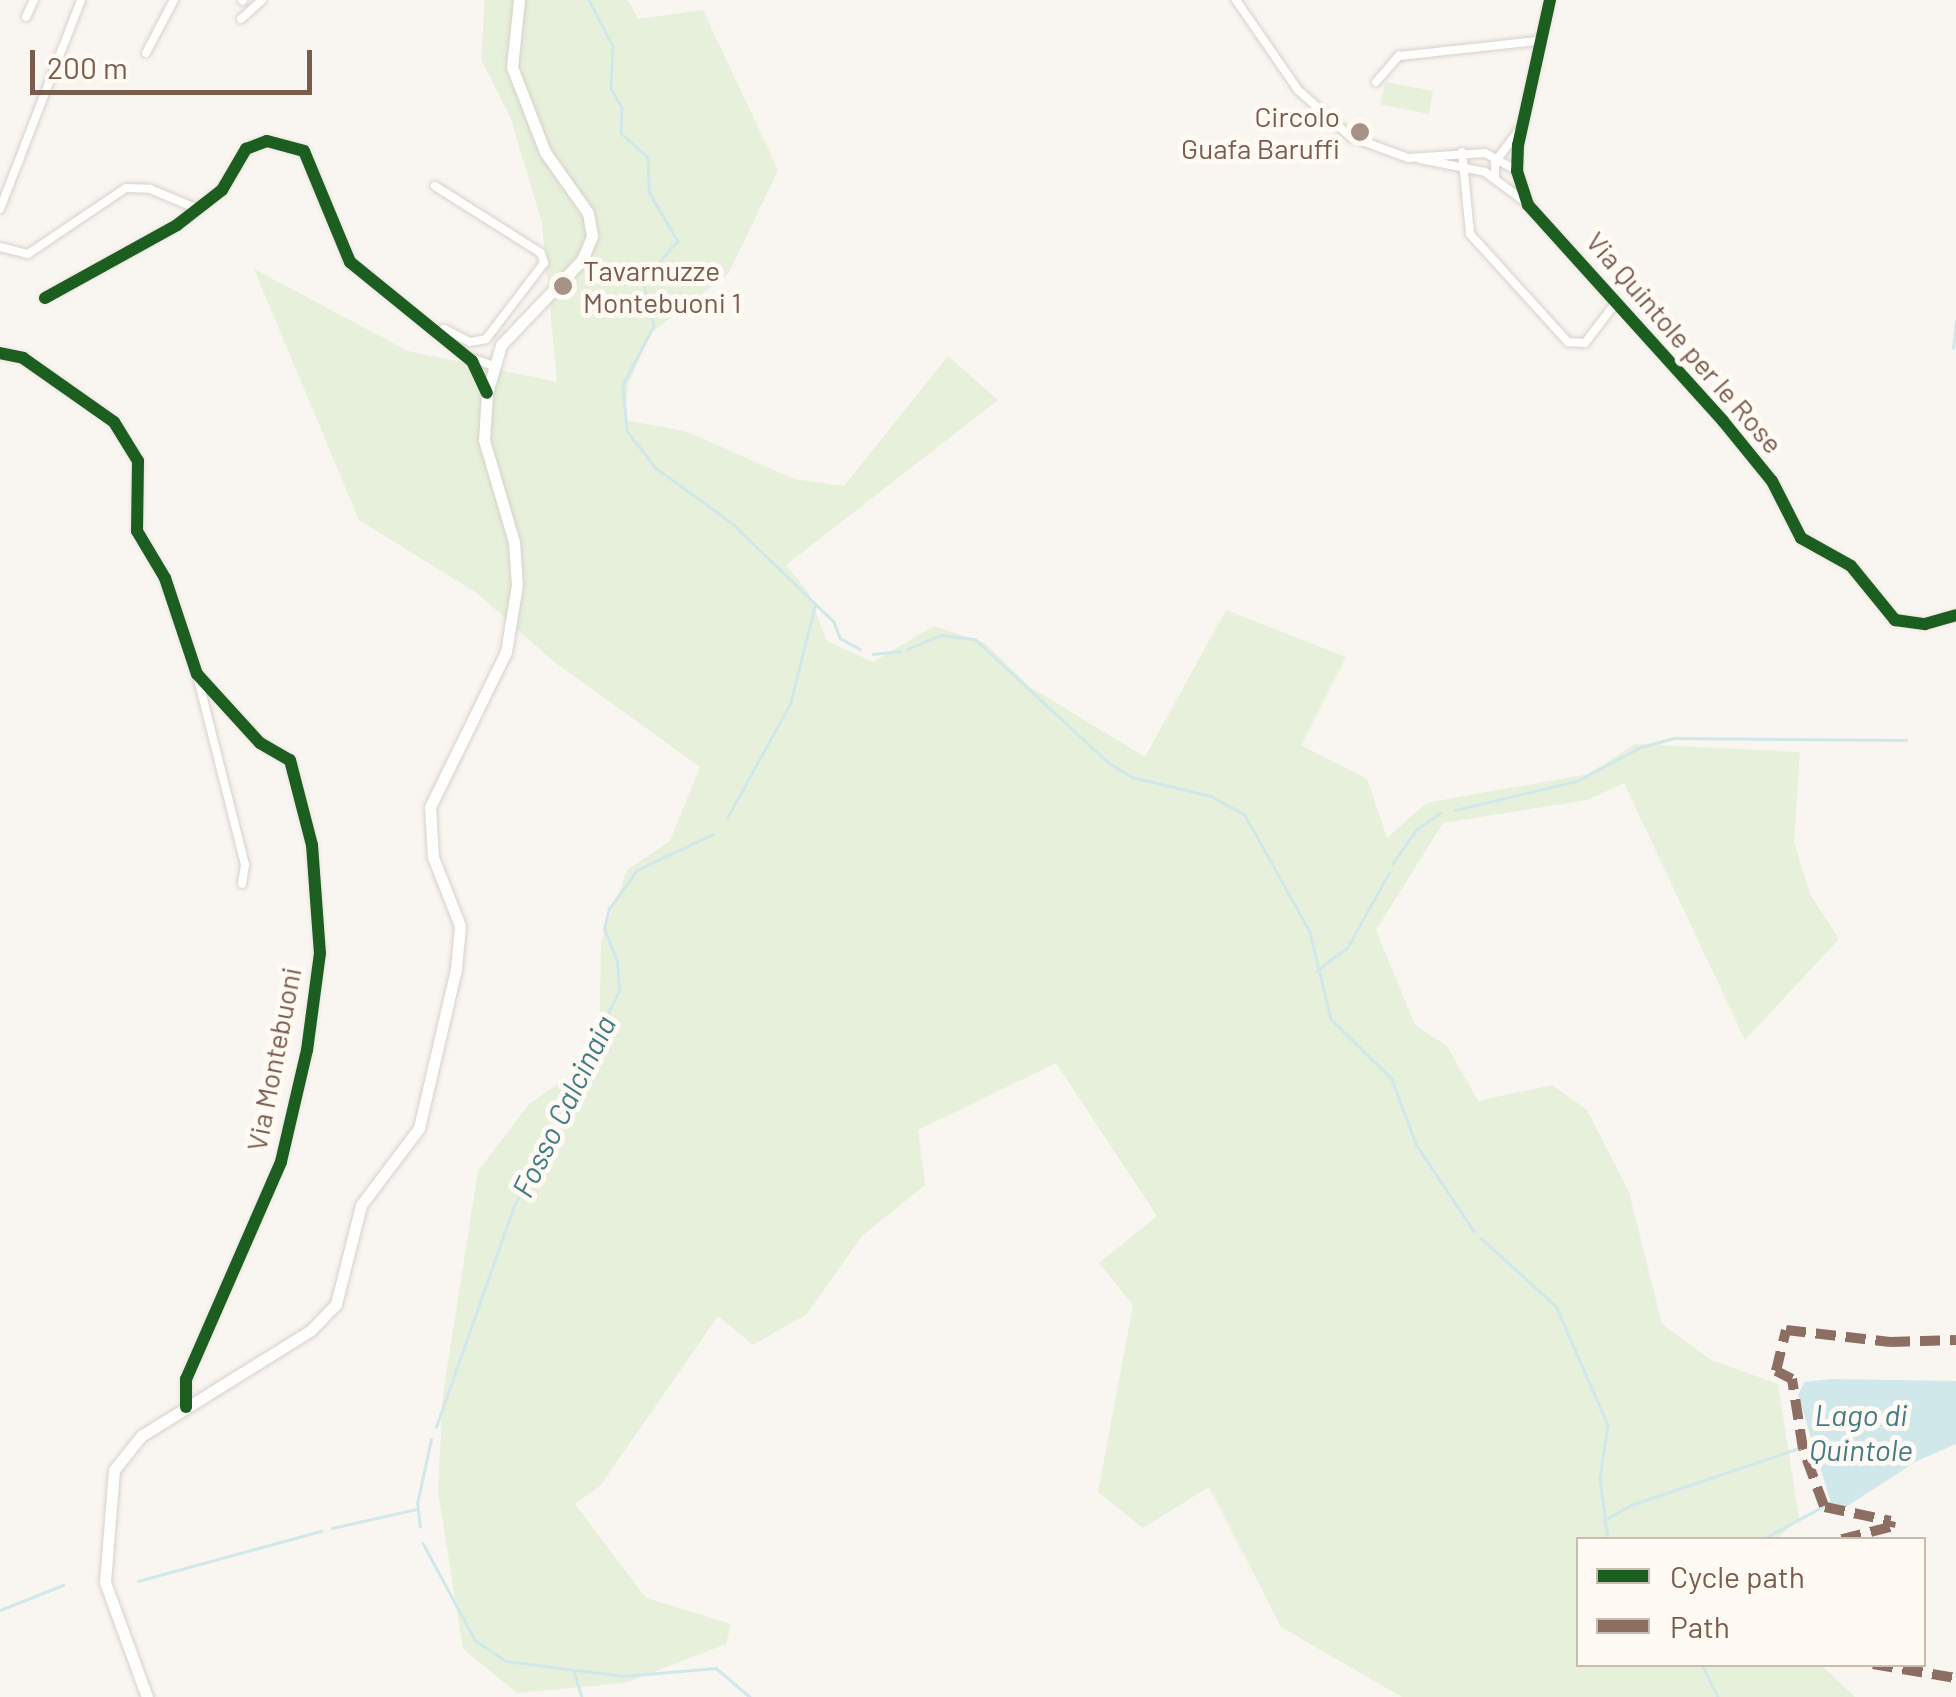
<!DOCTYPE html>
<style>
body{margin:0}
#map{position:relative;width:1956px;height:1697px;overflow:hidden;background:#f9f5f0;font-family:Barlow,sans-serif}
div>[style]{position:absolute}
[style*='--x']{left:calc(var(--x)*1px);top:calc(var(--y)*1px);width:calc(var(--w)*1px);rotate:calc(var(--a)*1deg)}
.green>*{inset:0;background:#e7f0db;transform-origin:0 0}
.water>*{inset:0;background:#d0e8ea}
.stream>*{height:2.5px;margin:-1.25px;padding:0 1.25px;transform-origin:1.25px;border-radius:1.25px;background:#d0e8ea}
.roads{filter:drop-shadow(0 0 2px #d7d1cb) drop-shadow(0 0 2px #d7d1cb)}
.street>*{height:8px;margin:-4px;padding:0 4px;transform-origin:4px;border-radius:4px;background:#fefefd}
.secondary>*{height:11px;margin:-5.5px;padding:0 5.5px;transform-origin:5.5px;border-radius:5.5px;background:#fefefd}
.quiet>*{height:10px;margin-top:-5px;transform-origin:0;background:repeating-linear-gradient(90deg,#8d6e63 0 20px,transparent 0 30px)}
.cycleway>*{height:12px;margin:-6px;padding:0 6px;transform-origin:6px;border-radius:6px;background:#1b5e20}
.dots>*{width:28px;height:28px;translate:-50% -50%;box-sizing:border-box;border:5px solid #fffaf3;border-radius:50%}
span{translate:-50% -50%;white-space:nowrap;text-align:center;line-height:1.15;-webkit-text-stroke:10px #fffaf3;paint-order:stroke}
.poi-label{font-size:28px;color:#7a5c4d}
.right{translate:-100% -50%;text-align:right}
.left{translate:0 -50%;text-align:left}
.street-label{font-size:28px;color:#7a5c4d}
.water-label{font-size:30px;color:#437c86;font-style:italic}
.legend{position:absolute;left:1576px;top:1537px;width:350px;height:130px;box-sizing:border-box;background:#fffaf3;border:2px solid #cabbb1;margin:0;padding:12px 18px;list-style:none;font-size:30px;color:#7a5c4d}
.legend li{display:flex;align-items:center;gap:20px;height:50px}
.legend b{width:50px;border:2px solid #cabbb1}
.scale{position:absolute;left:30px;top:50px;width:282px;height:45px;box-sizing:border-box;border:5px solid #7a5c4d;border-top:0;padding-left:12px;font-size:30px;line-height:35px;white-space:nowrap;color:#7a5c4d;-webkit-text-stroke:8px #fffaf3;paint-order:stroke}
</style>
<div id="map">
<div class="green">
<div style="clip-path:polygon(485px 0,628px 0,638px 19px,703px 10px,778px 170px,729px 273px,651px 333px,628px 385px,624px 420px,685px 431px,794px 479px,844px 486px,948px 356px,998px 400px,786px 565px,808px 592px,827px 641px,873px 662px,934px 626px,985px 643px,1030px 687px,1145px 757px,1226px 610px,1346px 657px,1301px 745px,1367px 779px,1387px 838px,1426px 803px,1588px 774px,1635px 744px,1800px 752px,1794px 842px,1810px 894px,1839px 939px,1745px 1040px,1624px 783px,1587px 800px,1443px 823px,1376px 930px,1415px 1025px,1447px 1046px,1478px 1101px,1552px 1085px,1587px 1110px,1629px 1192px,1662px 1324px,1711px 1360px,1778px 1384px,1799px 1518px,1777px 1539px,1578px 1540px,1578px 1664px,1821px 1665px,1855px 1697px,1402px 1697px,1281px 1627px,1209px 1487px,1143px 1528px,1098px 1492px,1133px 1305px,1099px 1263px,1157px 1216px,1056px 1063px,918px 1130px,925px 1185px,862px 1236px,807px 1314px,753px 1345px,718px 1316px,600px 1486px,575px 1504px,646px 1598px,731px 1624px,726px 1644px,625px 1683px,517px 1693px,463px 1649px,438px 1491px,443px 1394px,478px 1171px,529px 1104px,599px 1055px,601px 942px,627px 870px,670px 841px,700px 767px,553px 661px,477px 593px,359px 520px,254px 269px,408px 351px,557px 382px,542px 223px,511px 119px,481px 59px)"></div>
<div style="left:1385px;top:82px;width:49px;height:23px;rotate:11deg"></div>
</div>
<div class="water">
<div style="clip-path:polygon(1832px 1379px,1956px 1381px,1956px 1444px,1917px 1461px,1846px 1507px,1831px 1503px,1798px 1395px,1804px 1382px)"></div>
</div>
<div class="stream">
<div style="--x:589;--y:0;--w:52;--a:62.4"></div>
<div style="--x:613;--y:46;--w:42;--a:92.7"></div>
<div style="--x:611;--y:88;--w:23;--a:61"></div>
<div style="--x:622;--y:108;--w:25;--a:92"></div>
<div style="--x:621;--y:133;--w:36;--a:42"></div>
<div style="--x:648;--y:157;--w:35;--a:88"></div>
<div style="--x:649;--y:192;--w:57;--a:59.4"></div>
<div style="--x:678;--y:241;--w:53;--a:131.2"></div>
<div style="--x:643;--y:281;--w:46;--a:76.3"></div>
<div style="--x:654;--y:326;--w:67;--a:117.7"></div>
<div style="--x:623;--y:385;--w:46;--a:85"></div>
<div style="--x:627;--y:431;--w:47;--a:51.9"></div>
<div style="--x:656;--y:468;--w:94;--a:35.9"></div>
<div style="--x:732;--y:523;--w:142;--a:44.1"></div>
<div style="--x:834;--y:622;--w:17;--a:69"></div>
<div style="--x:840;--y:638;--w:23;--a:29"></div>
<div style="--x:1953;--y:348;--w:27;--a:-84"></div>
<div style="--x:907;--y:649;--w:37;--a:-22"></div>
<div style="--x:941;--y:635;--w:34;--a:7"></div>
<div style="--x:975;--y:639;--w:183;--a:42.8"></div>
<div style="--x:1109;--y:763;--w:27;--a:31"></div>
<div style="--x:1132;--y:777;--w:81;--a:13.5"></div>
<div style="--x:1211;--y:796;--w:39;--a:29"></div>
<div style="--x:1245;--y:815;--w:134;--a:60.9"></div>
<div style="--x:1310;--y:932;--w:89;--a:76.4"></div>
<div style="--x:1331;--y:1019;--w:86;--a:44.5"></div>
<div style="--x:1392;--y:1079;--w:69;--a:69.7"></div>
<div style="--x:1416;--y:1144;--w:105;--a:56.3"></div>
<div style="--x:873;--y:654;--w:27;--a:-6"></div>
<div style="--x:1455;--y:810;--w:125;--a:-13.4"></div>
<div style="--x:1577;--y:781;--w:72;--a:-28"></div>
<div style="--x:1641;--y:747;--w:35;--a:-15"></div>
<div style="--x:1675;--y:738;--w:231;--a:0.5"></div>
<div style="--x:727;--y:818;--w:130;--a:-61.1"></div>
<div style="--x:790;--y:704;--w:102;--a:-75.8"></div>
<div style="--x:1392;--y:864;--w:43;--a:-54.5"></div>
<div style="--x:1417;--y:829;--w:28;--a:-35"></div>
<div style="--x:1316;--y:971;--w:39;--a:-37"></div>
<div style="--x:1347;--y:948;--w:86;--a:-60.8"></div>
<div style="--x:1481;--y:1238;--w:101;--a:42.2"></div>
<div style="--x:1556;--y:1306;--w:130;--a:66.4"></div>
<div style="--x:1608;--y:1425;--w:54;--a:98.6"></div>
<div style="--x:1600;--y:1478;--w:63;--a:82.6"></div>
<div style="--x:436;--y:1427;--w:232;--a:-70.6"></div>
<div style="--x:513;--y:1208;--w:242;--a:-64"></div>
<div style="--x:619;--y:991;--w:30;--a:-94"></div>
<div style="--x:617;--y:961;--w:35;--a:-112"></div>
<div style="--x:604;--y:929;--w:21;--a:-76"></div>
<div style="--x:609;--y:909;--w:48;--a:-54.3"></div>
<div style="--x:637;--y:870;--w:84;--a:-25.3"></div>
<div style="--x:1603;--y:1521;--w:32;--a:-30"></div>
<div style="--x:1631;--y:1505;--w:174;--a:-18.7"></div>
<div style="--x:420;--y:1527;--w:23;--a:-97"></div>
<div style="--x:417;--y:1504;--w:66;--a:-77.8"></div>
<div style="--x:332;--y:1528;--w:87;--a:-12.6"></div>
<div style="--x:1761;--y:1540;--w:80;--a:-28.5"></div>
<div style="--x:423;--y:1543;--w:110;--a:61.8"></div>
<div style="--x:475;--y:1640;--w:37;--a:34"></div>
<div style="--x:506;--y:1661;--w:118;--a:7.3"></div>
<div style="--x:623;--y:1676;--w:93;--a:-4.9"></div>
<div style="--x:716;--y:1668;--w:45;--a:40.5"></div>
<div style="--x:138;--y:1581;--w:190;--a:-15.3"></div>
<div style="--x:0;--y:1610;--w:68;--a:-21.6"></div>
<div style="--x:1702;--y:1664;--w:37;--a:64"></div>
<div style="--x:574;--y:1671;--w:27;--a:73"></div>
</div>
<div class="roads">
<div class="street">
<div style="--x:242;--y:0;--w:1;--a:45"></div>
<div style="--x:1236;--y:0;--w:109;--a:55.4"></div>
<div style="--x:1298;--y:90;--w:71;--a:41.6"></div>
<div style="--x:1351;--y:137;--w:61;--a:20.2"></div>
<div style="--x:1408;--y:158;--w:77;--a:-3.7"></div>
<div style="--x:1485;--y:153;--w:35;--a:29"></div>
<div style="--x:1550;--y:0;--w:148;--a:102.4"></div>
<div style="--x:1518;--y:145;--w:26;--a:92"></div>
<div style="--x:1517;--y:171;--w:36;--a:72"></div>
<div style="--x:1528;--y:205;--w:291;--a:47.9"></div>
<div style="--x:1723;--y:421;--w:77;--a:50.8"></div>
<div style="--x:1772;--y:481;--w:64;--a:63"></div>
<div style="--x:1801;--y:538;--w:57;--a:29.2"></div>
<div style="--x:1851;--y:566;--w:70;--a:50.8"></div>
<div style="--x:1895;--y:620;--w:30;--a:8"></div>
<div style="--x:1925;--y:624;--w:32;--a:-16"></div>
<div style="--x:26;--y:17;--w:19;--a:-65"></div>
<div style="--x:241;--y:19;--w:28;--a:-42"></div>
<div style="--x:146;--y:53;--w:60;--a:-62.2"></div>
<div style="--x:1376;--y:82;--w:35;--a:-49"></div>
<div style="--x:1399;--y:56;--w:139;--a:-6.2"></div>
<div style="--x:1462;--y:152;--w:82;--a:84.4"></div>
<div style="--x:1470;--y:234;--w:146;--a:47.8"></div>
<div style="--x:1568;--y:342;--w:17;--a:3"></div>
<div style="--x:1585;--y:343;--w:48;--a:-52.7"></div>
<div style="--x:1420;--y:159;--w:66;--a:11.3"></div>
<div style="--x:1485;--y:172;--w:49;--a:36.6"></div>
<div style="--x:1495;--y:179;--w:17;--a:-90"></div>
<div style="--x:1495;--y:162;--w:39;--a:-53"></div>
<div style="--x:435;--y:186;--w:125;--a:32.3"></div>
<div style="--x:541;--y:253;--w:10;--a:73"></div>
<div style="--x:544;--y:263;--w:96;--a:127.3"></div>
<div style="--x:486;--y:339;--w:16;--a:169"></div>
<div style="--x:470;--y:342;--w:29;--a:-153"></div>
<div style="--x:444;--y:329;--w:8;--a:150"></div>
<div style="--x:0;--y:209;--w:224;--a:-68.8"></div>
<div style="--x:0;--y:247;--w:29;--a:14"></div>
<div style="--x:28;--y:254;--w:118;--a:-34"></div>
<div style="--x:126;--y:188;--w:24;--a:2"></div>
<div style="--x:150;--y:189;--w:52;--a:22.6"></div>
<div style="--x:45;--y:298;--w:151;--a:-28.9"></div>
<div style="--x:177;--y:225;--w:57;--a:-37.9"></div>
<div style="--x:222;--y:190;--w:48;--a:-59.7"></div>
<div style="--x:246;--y:149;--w:22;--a:-21"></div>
<div style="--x:267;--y:141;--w:38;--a:15"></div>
<div style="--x:304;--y:151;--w:120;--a:67.5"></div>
<div style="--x:350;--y:262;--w:157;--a:39.1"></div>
<div style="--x:472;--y:361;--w:30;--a:63"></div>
<div style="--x:0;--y:353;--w:24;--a:12"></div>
<div style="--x:23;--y:358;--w:111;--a:35.1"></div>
<div style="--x:114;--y:422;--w:46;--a:58.4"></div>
<div style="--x:138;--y:461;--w:70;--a:90.8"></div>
<div style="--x:137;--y:531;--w:55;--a:59.2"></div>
<div style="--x:165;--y:578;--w:101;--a:71.6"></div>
<div style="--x:197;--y:674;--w:93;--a:47.6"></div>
<div style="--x:260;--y:743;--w:34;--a:30"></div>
<div style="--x:290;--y:760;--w:88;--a:75.5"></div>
<div style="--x:312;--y:845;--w:108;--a:85.8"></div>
<div style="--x:320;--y:953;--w:98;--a:97.6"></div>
<div style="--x:307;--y:1050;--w:115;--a:103.1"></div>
<div style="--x:281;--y:1162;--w:237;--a:113.6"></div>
<div style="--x:186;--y:1379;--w:28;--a:90"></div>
<div style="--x:466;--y:356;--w:29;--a:20"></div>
<div style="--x:197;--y:675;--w:196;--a:75.8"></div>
<div style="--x:245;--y:865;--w:19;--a:99"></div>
</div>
<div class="secondary">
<div style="--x:147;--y:1697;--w:122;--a:-110.1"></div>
<div style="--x:105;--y:1582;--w:112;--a:-85.4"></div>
<div style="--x:114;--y:1470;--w:43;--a:-51.5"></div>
<div style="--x:141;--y:1436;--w:200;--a:-31.9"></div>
<div style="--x:311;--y:1330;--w:36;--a:-46"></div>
<div style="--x:336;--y:1304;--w:102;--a:-75.8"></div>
<div style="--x:361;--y:1205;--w:96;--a:-53"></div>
<div style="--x:419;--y:1128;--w:163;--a:-76.9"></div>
<div style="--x:456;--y:969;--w:43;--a:-84.7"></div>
<div style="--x:460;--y:926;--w:74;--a:-111.4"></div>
<div style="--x:433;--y:857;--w:50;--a:-93.4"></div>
<div style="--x:430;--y:807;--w:173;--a:-63.9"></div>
<div style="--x:506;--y:652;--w:68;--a:-80.7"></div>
<div style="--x:517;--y:585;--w:43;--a:-94"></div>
<div style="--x:514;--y:542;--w:106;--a:-106.4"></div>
<div style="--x:484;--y:440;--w:47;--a:-86.3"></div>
<div style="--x:487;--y:393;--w:50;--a:-73.7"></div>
<div style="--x:501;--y:345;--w:117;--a:-46.4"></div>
<div style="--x:582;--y:260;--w:26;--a:-67"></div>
<div style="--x:592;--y:236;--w:23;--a:-100"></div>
<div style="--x:588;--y:213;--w:75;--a:-125.2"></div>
<div style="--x:545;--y:152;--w:91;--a:-111.2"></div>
<div style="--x:512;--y:67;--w:67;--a:-84"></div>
</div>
</div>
<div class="quiet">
<div style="--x:1824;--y:1506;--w:61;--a:-110.2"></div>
<div style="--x:1803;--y:1449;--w:71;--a:-98.9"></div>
<div style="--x:1792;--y:1379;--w:18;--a:-153"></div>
<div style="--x:1776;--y:1371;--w:42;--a:-76.3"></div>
<div style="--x:1786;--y:1330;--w:105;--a:6.6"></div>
<div style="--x:1890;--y:1342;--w:66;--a:-1.7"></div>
<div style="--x:1825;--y:1507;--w:67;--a:12"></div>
<div style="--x:1891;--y:1521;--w:6;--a:99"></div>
<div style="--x:1890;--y:1527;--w:53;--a:165.7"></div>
<div style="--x:1873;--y:1664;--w:84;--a:9.6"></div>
</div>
<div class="cycleway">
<div style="--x:1550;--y:0;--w:148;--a:102.4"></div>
<div style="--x:1518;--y:145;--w:26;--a:92"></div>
<div style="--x:1517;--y:171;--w:36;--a:72"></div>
<div style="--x:1528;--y:205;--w:291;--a:47.9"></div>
<div style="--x:1723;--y:421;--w:77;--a:50.8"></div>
<div style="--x:1772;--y:481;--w:64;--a:63"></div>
<div style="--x:1801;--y:538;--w:57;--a:29.2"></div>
<div style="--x:1851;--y:566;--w:70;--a:50.8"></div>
<div style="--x:1895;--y:620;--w:30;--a:8"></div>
<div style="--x:1925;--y:624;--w:32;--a:-16"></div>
<div style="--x:45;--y:298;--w:151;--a:-28.9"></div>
<div style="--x:177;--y:225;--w:57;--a:-37.9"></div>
<div style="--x:222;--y:190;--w:48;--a:-59.7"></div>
<div style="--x:246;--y:149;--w:22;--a:-21"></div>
<div style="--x:267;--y:141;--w:38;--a:15"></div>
<div style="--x:304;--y:151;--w:120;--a:67.5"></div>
<div style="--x:350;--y:262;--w:157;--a:39.1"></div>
<div style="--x:472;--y:361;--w:35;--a:65"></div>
<div style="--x:0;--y:353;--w:24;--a:12"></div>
<div style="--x:23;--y:358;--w:111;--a:35.1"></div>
<div style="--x:114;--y:422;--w:46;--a:58.4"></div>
<div style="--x:138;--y:461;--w:70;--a:90.8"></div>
<div style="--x:137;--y:531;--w:55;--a:59.2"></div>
<div style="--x:165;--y:578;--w:101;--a:71.6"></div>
<div style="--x:197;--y:674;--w:93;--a:47.6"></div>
<div style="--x:260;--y:743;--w:34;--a:30"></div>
<div style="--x:290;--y:760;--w:88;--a:75.5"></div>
<div style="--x:312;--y:845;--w:108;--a:85.8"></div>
<div style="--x:320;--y:953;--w:98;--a:97.6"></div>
<div style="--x:307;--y:1050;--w:115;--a:103.1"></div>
<div style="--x:281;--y:1162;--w:237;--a:113.6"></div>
<div style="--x:186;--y:1379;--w:28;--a:90"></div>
</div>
<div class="dots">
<div style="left:1360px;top:132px;background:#a69286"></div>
<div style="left:563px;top:286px;background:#a69286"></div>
</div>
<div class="poi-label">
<span class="right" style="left:1340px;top:132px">Circolo<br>Guafa Baruffi</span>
<span class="left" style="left:583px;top:286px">Tavarnuzze<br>Montebuoni 1</span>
</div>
<div class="street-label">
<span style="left:1685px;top:342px;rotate:49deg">Via Quintole per le Rose</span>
<span style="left:273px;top:1059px;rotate:-79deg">Via Montebuoni</span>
</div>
<div class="water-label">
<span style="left:563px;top:1106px;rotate:-64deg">Fosso Calcinaia</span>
<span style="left:1861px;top:1431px">Lago di<br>Quintole</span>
</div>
<ul class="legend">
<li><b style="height:12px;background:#1b5e20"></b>Cycle path</li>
<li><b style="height:12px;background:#8d6e63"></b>Path</li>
</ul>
<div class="scale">200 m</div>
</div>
